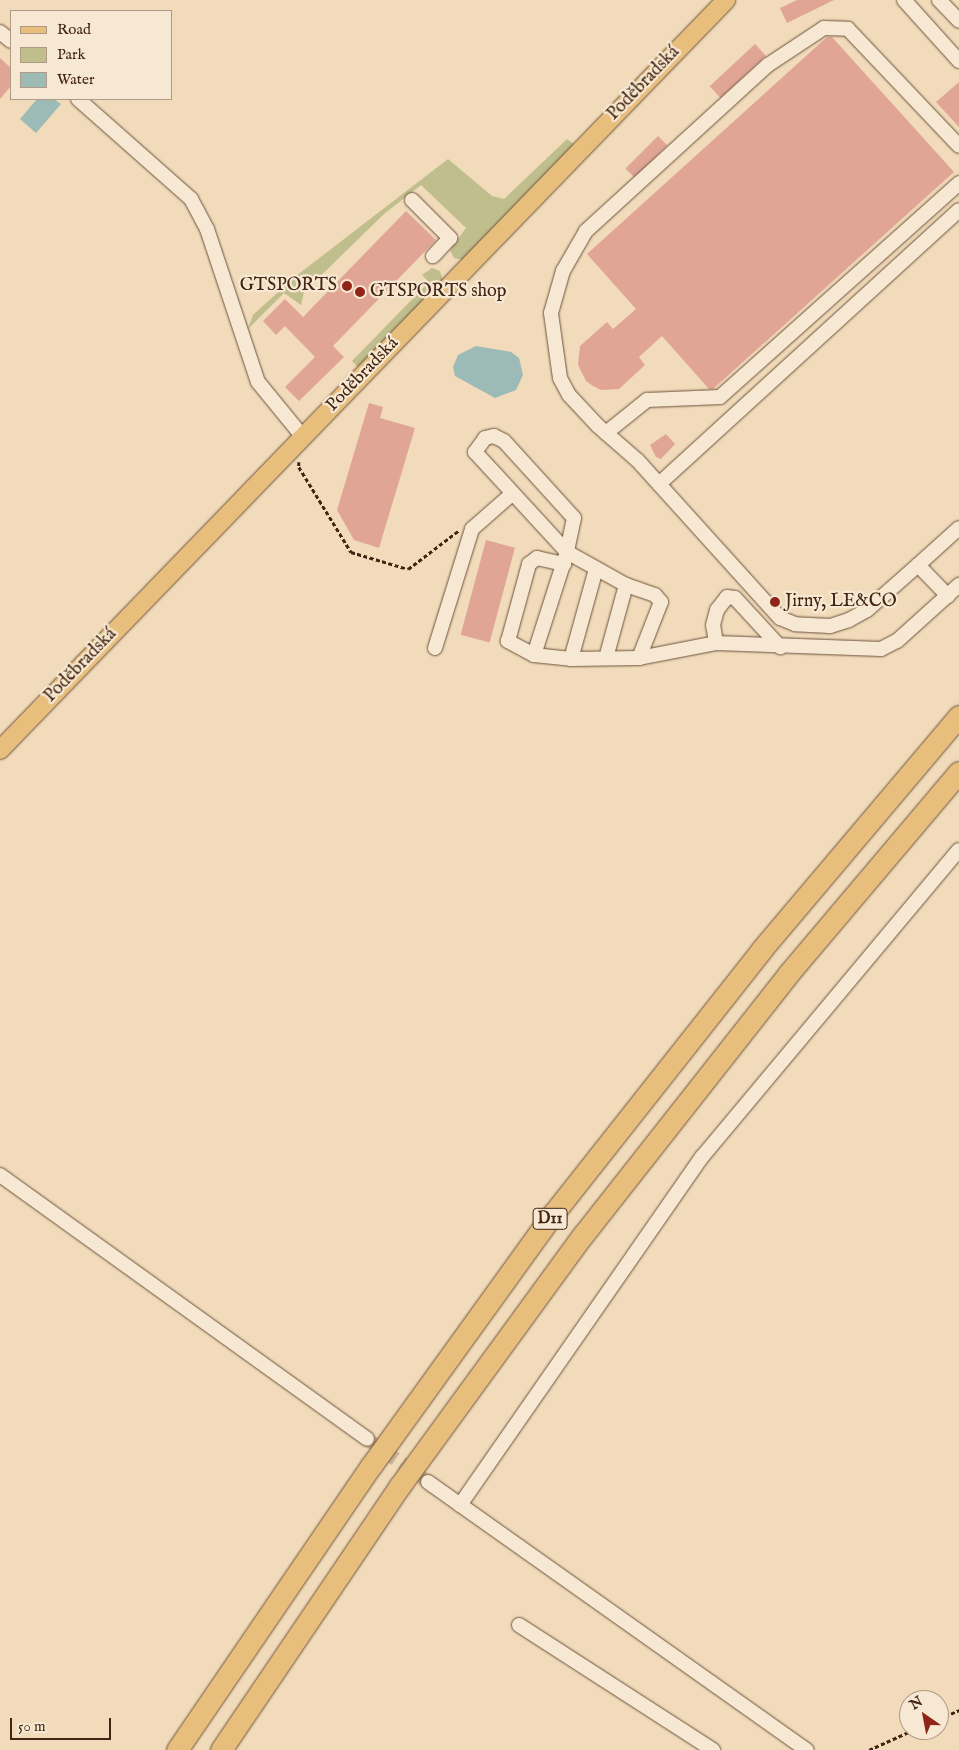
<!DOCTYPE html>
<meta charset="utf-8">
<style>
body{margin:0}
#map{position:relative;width:959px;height:1750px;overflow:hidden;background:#f1dbba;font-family:"IM FELL English",serif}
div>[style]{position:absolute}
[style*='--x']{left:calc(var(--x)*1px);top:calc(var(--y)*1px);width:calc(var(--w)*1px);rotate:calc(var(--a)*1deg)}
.green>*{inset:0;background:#bfbe8c}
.water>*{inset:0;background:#9cbab6}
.building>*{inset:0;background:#e0a595;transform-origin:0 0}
.minor-tunnel>*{height:14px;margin-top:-7px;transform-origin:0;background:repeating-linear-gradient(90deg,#ceb698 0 14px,transparent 0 21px)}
.path>*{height:2.5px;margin-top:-1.25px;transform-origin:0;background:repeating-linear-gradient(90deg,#432412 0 4px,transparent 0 6.5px)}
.roads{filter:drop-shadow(0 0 1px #6e523c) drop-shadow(0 0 1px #6e523c)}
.minor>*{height:14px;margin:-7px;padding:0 7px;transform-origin:7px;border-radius:7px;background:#f6e8d2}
.major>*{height:18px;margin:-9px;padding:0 9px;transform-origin:9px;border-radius:9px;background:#e8be7d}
.highway>*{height:21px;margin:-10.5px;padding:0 10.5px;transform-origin:10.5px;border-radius:10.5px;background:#e8be7d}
.dots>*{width:14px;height:14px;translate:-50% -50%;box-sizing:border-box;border:2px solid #f6e8d2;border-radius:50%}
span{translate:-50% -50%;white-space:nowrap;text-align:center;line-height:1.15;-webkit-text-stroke:4.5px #f6e8d2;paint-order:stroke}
.shield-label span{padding:1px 4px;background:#f6e8d2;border:1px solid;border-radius:4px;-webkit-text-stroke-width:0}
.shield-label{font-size:16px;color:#432412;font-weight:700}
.street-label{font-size:18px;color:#432412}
.poi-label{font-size:18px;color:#432412}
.right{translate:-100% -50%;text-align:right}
.left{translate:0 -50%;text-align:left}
.legend{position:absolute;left:10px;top:10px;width:162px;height:90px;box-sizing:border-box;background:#f6e8d2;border:1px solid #ae9a85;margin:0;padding:6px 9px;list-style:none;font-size:15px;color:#432412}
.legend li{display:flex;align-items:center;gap:10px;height:25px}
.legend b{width:25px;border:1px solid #ae9a85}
.north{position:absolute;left:899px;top:1690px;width:50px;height:50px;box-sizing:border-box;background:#f6e8d2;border:1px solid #ae9a85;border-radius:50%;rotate:327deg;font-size:14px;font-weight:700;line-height:20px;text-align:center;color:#432412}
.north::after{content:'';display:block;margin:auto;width:18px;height:22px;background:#8f2418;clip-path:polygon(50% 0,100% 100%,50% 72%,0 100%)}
.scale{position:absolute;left:10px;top:1718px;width:101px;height:22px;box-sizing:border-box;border:2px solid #432412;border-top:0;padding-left:6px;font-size:15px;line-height:18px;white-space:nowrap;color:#432412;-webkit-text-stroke:4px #f6e8d2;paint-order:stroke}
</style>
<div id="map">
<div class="green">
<div style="clip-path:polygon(567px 139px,575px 145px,464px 260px,454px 258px,450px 250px,466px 228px,421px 185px,384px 214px,304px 292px,301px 305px,284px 293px,248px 329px,253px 315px,296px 276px,448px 159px,492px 196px,504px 199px)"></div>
<div style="clip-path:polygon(432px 268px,440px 271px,443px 281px,359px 368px,352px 361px,429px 282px,422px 275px)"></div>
</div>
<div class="water">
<div style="clip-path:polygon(37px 99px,54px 99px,61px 104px,36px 133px,20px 119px)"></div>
<div style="clip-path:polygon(476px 346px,511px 352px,519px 358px,523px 375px,516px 390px,495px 398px,455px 376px,453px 367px,458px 355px)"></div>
</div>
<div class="building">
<div style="clip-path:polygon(797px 0,834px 0,787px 23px,780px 8px)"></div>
<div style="clip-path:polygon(827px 37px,832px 37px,954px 172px,713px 389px,709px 389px,662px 336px,639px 357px,645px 365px,619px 389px,601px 390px,593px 386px,586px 381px,578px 365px,580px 346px,607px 322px,613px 329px,636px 309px,587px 254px)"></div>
<div style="left:755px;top:44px;width:16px;height:62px;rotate:47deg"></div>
<div style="clip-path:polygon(0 58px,11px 68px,11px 86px,0 99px)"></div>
<div style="clip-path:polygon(959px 82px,959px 127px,936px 102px)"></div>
<div style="left:658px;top:136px;width:13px;height:46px;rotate:45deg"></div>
<div style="clip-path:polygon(406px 211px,436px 240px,333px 346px,344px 357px,299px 401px,285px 387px,315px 357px,285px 326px,276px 335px,263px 321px,285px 299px,303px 317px)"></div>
<div style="clip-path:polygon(369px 403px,383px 407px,380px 418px,415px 428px,379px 548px,354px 540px,337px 510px)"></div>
<div style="clip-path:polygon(666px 434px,675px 444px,661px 459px,656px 457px,650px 445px)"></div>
<div style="left:486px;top:540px;width:30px;height:98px;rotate:15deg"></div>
</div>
<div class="minor-tunnel">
<div style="--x:367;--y:1439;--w:75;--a:35.2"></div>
</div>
<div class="path">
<div style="--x:299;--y:462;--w:5;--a:90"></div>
<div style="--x:299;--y:467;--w:100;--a:58.5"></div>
<div style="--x:351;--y:552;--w:59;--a:16.6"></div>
<div style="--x:408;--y:569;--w:63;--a:-37.2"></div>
<div style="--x:939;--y:1719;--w:22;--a:-24"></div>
<div style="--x:869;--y:1750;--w:48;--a:-24.4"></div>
</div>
<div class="roads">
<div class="minor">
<div style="--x:904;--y:0;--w:82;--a:48"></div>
<div style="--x:939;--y:0;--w:29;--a:46"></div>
<div style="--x:0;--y:32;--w:14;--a:39"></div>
<div style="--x:78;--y:99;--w:151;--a:41.5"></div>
<div style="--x:191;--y:199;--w:34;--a:62"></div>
<div style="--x:207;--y:229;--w:161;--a:71.6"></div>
<div style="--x:258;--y:382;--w:71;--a:50.7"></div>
<div style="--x:412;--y:200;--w:54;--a:45"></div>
<div style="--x:450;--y:238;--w:25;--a:133"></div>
<div style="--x:606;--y:433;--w:53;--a:-38.8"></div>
<div style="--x:647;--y:400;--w:73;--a:-2.4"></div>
<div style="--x:720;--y:397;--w:321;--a:-41.8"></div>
<div style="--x:659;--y:484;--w:406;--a:-42.4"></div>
<div style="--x:918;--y:565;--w:68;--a:138.6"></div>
<div style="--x:867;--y:610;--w:21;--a:151"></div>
<div style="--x:849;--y:620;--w:20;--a:162"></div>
<div style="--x:830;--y:626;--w:35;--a:-177"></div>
<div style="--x:795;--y:624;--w:16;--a:-158"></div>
<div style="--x:780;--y:618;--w:213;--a:-132.1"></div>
<div style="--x:637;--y:460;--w:52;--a:-138.9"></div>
<div style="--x:598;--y:426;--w:42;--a:-133.1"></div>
<div style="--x:569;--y:395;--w:19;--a:-118"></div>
<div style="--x:560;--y:378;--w:66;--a:-97.9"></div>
<div style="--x:551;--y:313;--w:44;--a:-74.1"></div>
<div style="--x:563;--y:271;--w:46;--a:-60.1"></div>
<div style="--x:586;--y:231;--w:246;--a:-42.4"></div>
<div style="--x:768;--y:65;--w:67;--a:-33.5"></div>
<div style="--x:824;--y:28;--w:24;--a:2"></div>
<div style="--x:848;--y:29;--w:161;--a:46.5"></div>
<div style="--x:948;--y:596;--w:43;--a:-134.1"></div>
<div style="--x:918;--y:565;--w:55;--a:-42.1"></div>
<div style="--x:716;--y:643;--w:18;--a:-99"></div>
<div style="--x:713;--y:625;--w:16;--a:-75"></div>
<div style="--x:717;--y:610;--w:16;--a:-52"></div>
<div style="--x:727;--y:597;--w:8;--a:7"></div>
<div style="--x:735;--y:598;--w:67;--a:47.4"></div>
<div style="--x:435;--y:648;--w:125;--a:-72.7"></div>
<div style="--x:472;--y:529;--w:53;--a:-41.2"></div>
<div style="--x:534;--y:655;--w:30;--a:-152"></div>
<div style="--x:508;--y:641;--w:80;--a:-74.7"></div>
<div style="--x:529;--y:564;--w:10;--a:-37"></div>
<div style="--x:537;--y:558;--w:28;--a:13"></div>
<div style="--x:606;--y:658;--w:76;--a:-74.7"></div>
<div style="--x:639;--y:658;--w:78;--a:-11"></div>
<div style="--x:716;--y:643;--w:165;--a:2.1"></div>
<div style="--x:881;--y:649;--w:18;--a:-27"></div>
<div style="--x:897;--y:641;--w:84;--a:-42.1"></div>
<div style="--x:571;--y:659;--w:68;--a:-0.8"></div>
<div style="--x:639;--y:658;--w:60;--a:-68.6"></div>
<div style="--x:661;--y:602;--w:9;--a:-131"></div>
<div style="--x:655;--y:595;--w:31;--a:-161"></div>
<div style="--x:626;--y:585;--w:68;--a:-150.8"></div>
<div style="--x:567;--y:552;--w:136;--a:-132.6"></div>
<div style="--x:475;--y:452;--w:17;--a:-54"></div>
<div style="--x:485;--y:438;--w:9;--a:-13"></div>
<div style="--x:494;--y:436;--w:11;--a:27"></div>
<div style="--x:504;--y:441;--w:104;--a:47.7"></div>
<div style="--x:574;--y:518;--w:35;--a:102"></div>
<div style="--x:567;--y:552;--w:108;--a:107.8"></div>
<div style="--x:534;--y:655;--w:37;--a:6"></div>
<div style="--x:571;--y:659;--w:93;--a:-74.5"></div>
<div style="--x:0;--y:1175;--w:452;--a:35.7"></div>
<div style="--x:428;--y:1482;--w:464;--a:35.3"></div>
<div style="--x:460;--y:1505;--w:424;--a:-55.2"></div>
<div style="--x:702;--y:1157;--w:400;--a:-50.1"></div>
<div style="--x:519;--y:1625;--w:231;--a:32.8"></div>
</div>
<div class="major">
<div style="--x:0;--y:750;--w:1044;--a:-45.93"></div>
</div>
<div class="highway">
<div style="--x:177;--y:1750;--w:344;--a:-55.7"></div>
<div style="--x:371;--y:1466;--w:311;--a:-54.2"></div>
<div style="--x:553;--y:1214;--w:337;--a:-51.7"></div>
<div style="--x:762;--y:949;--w:305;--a:-49.8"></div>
<div style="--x:221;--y:1750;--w:318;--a:-55.9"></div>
<div style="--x:399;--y:1487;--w:312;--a:-53.9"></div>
<div style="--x:583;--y:1235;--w:333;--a:-51.8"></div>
<div style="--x:789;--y:973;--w:263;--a:-49.8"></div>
</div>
</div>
<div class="dots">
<div style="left:347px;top:286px;background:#8f2418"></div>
<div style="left:360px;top:292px;background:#8f2418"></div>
<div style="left:775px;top:602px;background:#8f2418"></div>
</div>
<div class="shield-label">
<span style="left:550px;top:1219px">D11</span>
</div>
<div class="street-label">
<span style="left:644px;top:84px;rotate:-46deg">Poděbradská</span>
<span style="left:363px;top:375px;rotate:-46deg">Poděbradská</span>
<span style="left:81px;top:666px;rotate:-46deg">Poděbradská</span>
</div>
<div class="poi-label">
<span class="right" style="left:337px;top:286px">GTSPORTS</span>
<span class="left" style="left:370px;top:292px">GTSPORTS shop</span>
<span class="left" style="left:785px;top:602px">Jirny, LE&amp;CO</span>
</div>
<ul class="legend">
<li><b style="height:6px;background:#e8be7d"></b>Road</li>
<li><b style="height:14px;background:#bfbe8c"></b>Park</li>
<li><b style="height:14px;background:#9cbab6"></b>Water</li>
</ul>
<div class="north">N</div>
<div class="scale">50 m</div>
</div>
